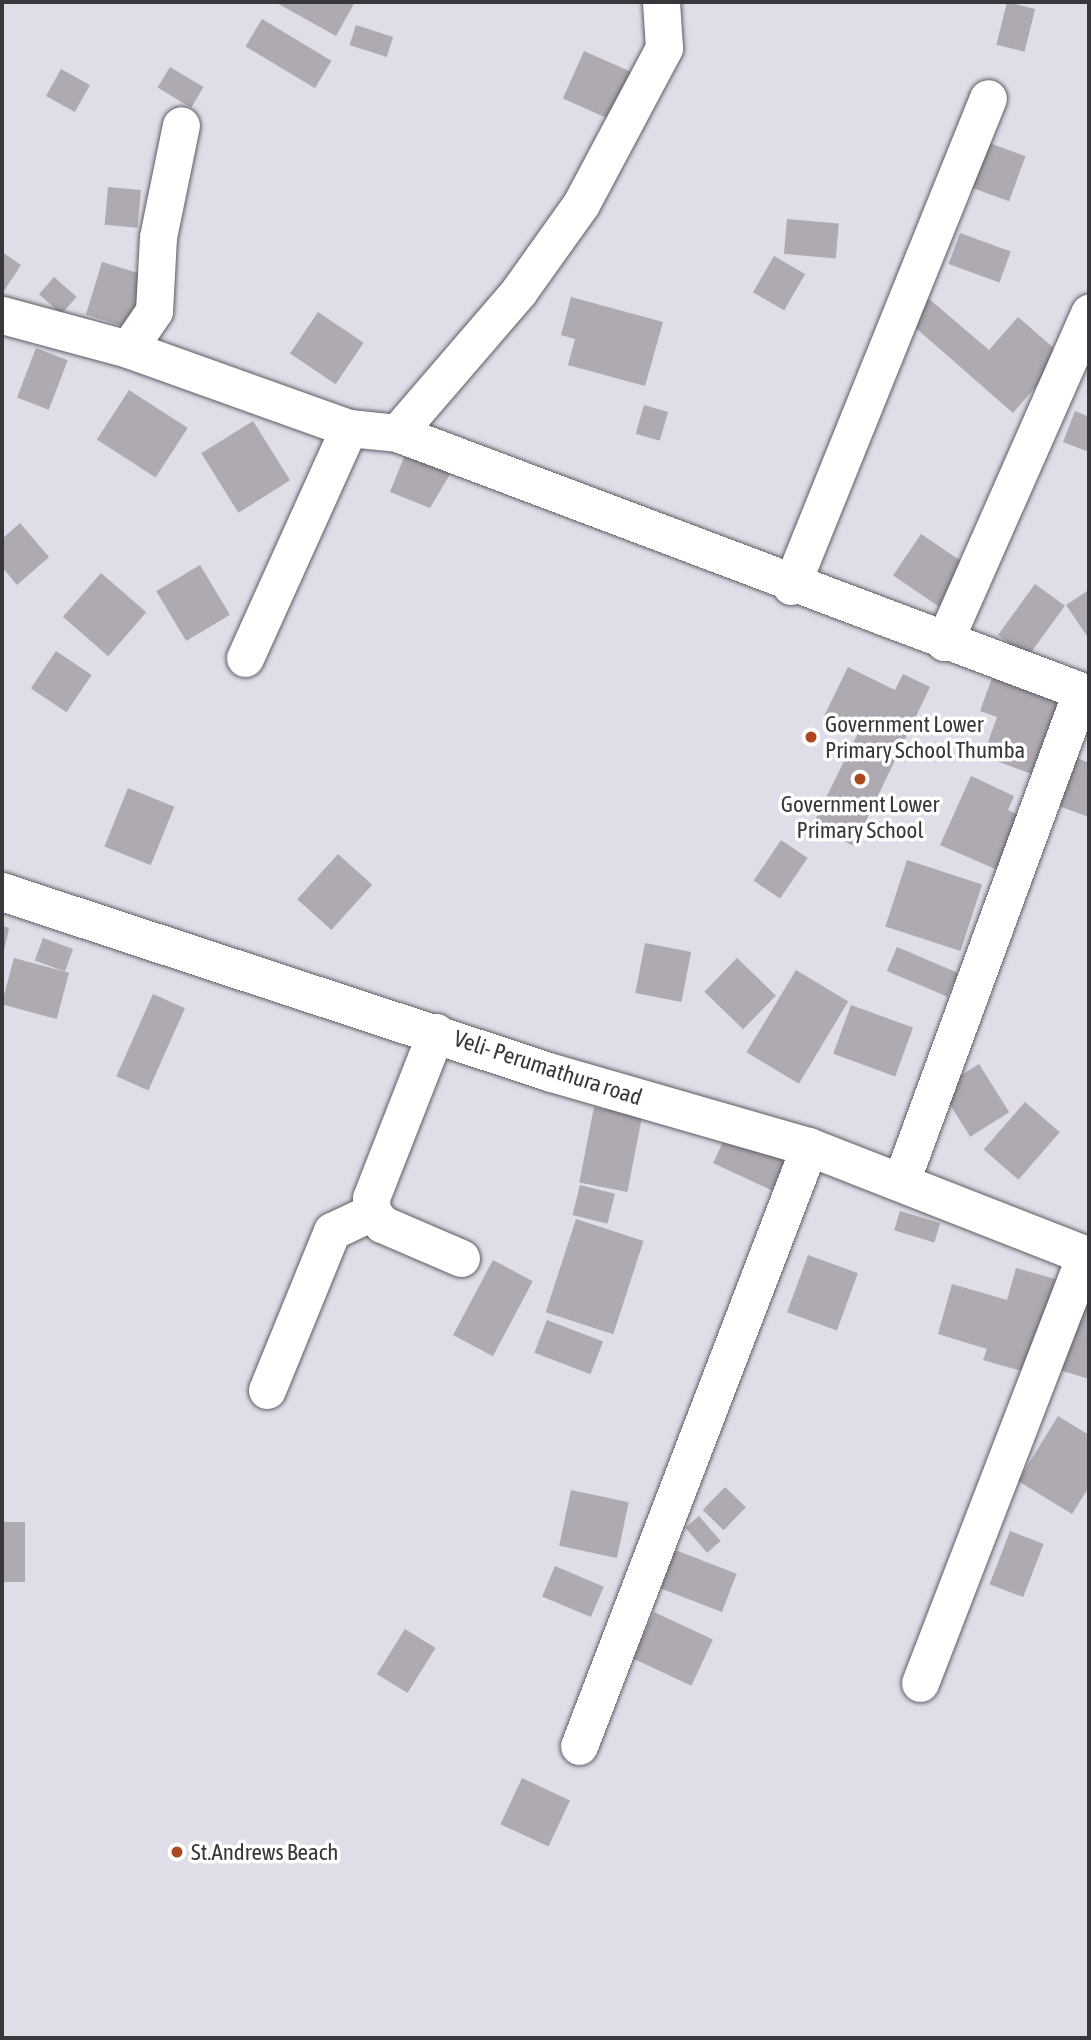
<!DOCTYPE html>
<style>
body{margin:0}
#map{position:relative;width:1091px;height:2040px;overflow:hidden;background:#dfdde7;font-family:"Asap Condensed",sans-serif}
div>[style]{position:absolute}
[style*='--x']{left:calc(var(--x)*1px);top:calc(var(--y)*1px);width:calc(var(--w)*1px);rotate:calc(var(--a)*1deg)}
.building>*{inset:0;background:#afa9b1;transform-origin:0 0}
.roads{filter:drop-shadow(0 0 2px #5e5c65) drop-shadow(0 0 2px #5e5c65)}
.street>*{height:37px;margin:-18.5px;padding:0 18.5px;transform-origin:18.5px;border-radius:18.5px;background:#fff}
.secondary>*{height:38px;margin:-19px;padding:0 19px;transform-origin:19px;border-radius:19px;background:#fff}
.dots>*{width:19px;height:19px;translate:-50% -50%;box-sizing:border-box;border:4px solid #fff;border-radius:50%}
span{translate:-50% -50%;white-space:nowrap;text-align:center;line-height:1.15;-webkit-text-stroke:7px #fff;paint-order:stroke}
.poi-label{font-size:23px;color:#38373b}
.left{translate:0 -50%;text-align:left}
.street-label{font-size:23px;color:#38373b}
.frame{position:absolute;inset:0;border:4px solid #38373b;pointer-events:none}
</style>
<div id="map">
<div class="building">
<div style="clip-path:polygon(275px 2px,355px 2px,336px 36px)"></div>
<div style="left:1007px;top:2px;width:29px;height:44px;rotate:14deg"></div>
<div style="left:262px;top:19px;width:81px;height:32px;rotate:31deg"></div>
<div style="left:356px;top:25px;width:39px;height:21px;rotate:18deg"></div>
<div style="left:584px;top:51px;width:55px;height:52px;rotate:24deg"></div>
<div style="left:170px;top:67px;width:39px;height:24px;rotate:31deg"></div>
<div style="left:61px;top:69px;width:33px;height:31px;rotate:29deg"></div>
<div style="left:970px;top:136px;width:59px;height:48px;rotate:20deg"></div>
<div style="left:108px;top:187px;width:33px;height:38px;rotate:5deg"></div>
<div style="left:787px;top:219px;width:52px;height:35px;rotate:5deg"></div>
<div style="left:960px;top:233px;width:54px;height:33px;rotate:20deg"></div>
<div style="clip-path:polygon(2px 252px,21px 265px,2px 294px)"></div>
<div style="left:774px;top:256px;width:36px;height:42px;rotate:30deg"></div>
<div style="left:102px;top:262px;width:49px;height:55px;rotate:17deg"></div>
<div style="left:54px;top:277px;width:30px;height:23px;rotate:41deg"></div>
<div style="clip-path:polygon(921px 292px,989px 350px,1018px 317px,1063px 356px,1013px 413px,901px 315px)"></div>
<div style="clip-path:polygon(571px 297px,663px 322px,645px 386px,568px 365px,575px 339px,561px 335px)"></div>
<div style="left:318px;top:312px;width:55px;height:50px;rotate:34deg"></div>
<div style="left:36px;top:348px;width:34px;height:53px;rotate:21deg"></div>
<div style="left:129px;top:390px;width:70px;height:59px;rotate:33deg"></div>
<div style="left:644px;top:405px;width:25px;height:30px;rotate:16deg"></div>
<div style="clip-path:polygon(1075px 411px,1089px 417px,1089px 452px,1063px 442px)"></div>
<div style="left:253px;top:421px;width:70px;height:61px;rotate:58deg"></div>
<div style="clip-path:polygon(409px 445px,456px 464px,430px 508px,390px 492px)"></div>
<div style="clip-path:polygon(20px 523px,49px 557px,17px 585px,2px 567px,2px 539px)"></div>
<div style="left:921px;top:534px;width:58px;height:50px;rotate:34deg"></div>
<div style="left:200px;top:565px;width:58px;height:51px;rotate:59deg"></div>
<div style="left:101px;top:573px;width:60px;height:58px;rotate:41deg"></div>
<div style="left:1035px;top:584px;width:37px;height:63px;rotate:36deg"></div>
<div style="clip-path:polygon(1089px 590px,1089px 639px,1066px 605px)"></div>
<div style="left:56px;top:651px;width:43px;height:45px;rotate:34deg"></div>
<div style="clip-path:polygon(848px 667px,895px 690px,903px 674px,930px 687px,854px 846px,812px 826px,858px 733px,824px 716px)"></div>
<div style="clip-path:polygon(992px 678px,1066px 705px,1040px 777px,983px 756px,997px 717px,980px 711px)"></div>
<div style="clip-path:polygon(1075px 757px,1089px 763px,1089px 817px,1056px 805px)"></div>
<div style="clip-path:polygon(971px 776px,1014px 796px,1008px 810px,1025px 818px,1000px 871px,940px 845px)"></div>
<div style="left:128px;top:788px;width:50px;height:63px;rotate:22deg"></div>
<div style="left:781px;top:840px;width:32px;height:49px;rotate:34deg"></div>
<div style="left:338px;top:854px;width:46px;height:61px;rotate:42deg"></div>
<div style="left:907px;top:860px;width:79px;height:70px;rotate:18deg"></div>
<div style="clip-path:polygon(2px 926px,9px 928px,3px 955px,2px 955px)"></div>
<div style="left:43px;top:938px;width:32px;height:24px;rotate:20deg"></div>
<div style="left:645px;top:943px;width:47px;height:51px;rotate:11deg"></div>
<div style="left:897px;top:947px;width:66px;height:26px;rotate:23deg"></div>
<div style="left:14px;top:958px;width:57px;height:48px;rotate:15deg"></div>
<div style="left:737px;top:958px;width:54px;height:47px;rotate:44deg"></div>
<div style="left:796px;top:970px;width:61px;height:96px;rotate:31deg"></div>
<div style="left:153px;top:994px;width:35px;height:90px;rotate:24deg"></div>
<div style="left:851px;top:1005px;width:66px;height:52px;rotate:20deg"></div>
<div style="left:979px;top:1064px;width:57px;height:46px;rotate:58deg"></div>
<div style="left:1025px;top:1102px;width:46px;height:63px;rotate:41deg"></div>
<div style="left:594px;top:1107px;width:49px;height:77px;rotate:11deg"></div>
<div style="left:727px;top:1133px;width:65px;height:33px;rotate:25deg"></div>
<div style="left:580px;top:1185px;width:36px;height:31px;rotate:14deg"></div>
<div style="left:900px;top:1211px;width:42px;height:20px;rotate:17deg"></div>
<div style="left:576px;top:1219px;width:71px;height:98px;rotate:18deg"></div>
<div style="left:808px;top:1255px;width:53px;height:61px;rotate:20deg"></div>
<div style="left:493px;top:1260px;width:45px;height:85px;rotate:28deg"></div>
<div style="clip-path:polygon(1016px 1268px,1070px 1283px,1043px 1377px,983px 1360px,987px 1349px,938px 1334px,952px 1284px,1007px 1300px)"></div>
<div style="clip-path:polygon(1089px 1285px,1089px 1379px,1056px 1369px)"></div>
<div style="left:547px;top:1320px;width:60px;height:35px;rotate:21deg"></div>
<div style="clip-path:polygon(1058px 1416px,1089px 1435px,1089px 1487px,1072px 1514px,1018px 1481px)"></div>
<div style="left:725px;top:1487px;width:29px;height:32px;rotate:44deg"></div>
<div style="left:571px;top:1490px;width:59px;height:57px;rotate:12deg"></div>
<div style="left:699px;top:1516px;width:33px;height:18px;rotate:49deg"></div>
<div style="left:2px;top:1522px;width:23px;height:60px"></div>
<div style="left:1010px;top:1531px;width:36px;height:57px;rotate:21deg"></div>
<div style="left:675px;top:1550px;width:66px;height:41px;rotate:21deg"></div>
<div style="left:555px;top:1566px;width:53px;height:33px;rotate:23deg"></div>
<div style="left:654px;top:1612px;width:65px;height:51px;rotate:25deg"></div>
<div style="left:405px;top:1629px;width:36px;height:53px;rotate:32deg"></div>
<div style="left:522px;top:1778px;width:53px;height:51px;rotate:25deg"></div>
</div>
<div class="roads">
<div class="street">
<div style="--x:2;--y:315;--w:131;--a:15.1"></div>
<div style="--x:128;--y:349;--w:235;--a:19.7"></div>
<div style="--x:349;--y:428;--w:48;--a:5.9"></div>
<div style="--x:397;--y:433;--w:740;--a:20.66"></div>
<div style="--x:128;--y:349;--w:46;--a:-55.6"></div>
<div style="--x:154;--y:311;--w:74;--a:-86.9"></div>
<div style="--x:158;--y:237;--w:114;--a:-78.4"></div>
<div style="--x:397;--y:433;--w:187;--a:-49.3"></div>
<div style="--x:519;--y:291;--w:107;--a:-54.5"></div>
<div style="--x:581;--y:204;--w:177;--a:-62"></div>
<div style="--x:664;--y:48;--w:46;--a:-93.7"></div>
<div style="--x:791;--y:586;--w:526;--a:-68.02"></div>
<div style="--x:944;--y:642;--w:360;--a:-66.2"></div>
<div style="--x:245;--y:658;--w:252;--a:-65.7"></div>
<div style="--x:436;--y:1032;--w:178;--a:111.4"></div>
<div style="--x:371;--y:1198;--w:14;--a:86"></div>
<div style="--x:372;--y:1212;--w:16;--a:50"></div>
<div style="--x:382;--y:1224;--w:86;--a:23.3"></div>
<div style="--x:902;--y:1179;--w:519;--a:-69.82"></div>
<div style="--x:267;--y:1390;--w:172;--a:-67.8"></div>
<div style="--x:332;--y:1231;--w:44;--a:-25.4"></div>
<div style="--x:920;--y:1683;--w:458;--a:-68.9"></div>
<div style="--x:579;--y:1746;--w:642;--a:-68.99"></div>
</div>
<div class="secondary">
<div style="--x:2;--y:892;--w:579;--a:18.22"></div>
<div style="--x:552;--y:1073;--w:267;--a:16.1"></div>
<div style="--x:809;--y:1147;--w:301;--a:21.4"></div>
</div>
</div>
<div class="dots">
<div style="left:811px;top:737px;background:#ad4720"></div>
<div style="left:860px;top:779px;background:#ad4720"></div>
<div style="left:177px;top:1852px;background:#ad4720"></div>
</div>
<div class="poi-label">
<span class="left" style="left:825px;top:737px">Government Lower<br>Primary School Thumba</span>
<span style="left:860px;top:817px">Government Lower<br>Primary School</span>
<span class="left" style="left:191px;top:1852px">St.Andrews Beach</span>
</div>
<div class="street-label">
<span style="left:548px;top:1068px;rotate:18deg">Veli- Perumathura road</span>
</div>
<div class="frame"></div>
</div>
